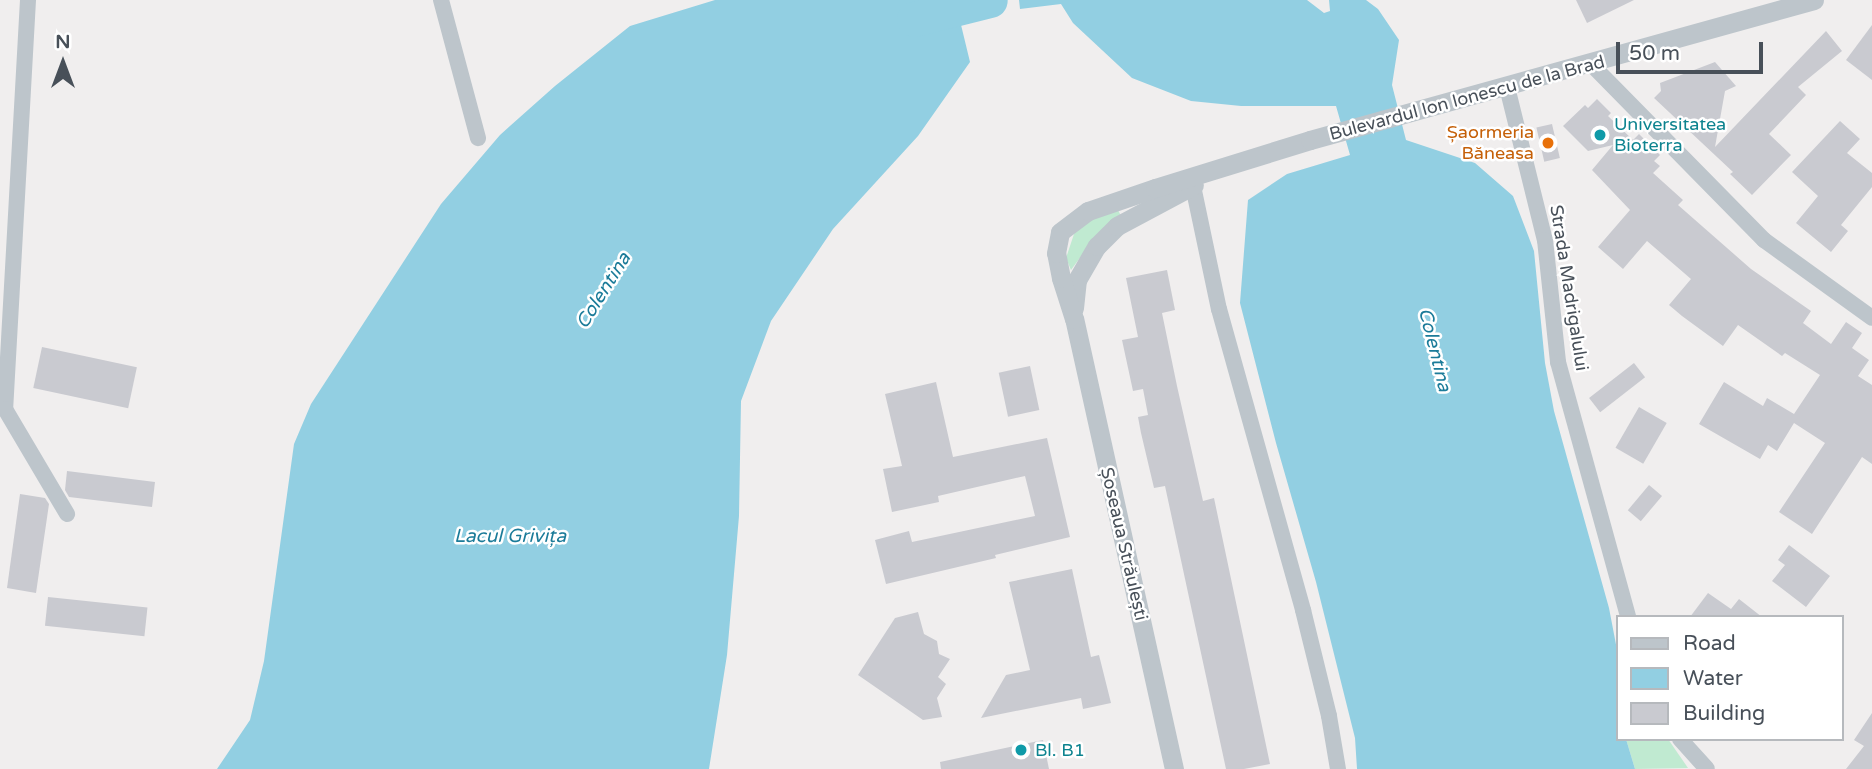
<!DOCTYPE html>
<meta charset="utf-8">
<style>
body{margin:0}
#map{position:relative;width:1872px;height:769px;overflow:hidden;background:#f0eeee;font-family:"Varela Round",sans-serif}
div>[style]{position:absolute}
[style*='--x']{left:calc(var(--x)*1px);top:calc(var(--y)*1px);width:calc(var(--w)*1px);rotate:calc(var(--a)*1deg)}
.green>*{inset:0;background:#c0ead1}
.water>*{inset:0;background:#92cfe2}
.river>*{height:35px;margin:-17.5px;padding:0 17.5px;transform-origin:17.5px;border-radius:17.5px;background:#92cfe2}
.building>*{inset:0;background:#c9cad0;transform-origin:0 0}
.minor>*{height:16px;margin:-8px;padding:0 8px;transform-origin:8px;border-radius:8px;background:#bdc5cb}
.tertiary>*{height:19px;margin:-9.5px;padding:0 9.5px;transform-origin:9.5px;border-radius:9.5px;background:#bdc5cb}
.dots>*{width:19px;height:19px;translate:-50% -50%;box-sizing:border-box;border:4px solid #fff;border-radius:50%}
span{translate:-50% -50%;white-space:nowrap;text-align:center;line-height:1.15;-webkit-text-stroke:5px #fff;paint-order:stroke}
.street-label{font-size:18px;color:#485059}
.culture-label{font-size:18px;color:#0d838f}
.left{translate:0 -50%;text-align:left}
.food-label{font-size:18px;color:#c56008}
.right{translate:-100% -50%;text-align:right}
.water-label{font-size:19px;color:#1b7b99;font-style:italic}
.legend{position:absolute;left:1616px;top:615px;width:228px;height:126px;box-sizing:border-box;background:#fff;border:2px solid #b6b9bd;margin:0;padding:9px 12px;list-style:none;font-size:21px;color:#485059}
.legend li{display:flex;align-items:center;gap:14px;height:35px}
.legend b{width:35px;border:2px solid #b6b9bd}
.north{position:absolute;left:28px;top:28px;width:70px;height:70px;-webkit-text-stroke:5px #fff;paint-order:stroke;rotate:0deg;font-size:19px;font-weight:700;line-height:28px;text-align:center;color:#485059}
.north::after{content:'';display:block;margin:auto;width:24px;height:32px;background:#485059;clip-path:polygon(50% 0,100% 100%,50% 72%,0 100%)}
.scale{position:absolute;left:1616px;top:42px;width:147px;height:32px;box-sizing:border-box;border:4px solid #485059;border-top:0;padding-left:9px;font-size:21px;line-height:24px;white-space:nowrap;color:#485059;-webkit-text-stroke:5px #fff;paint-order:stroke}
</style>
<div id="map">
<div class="green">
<div style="clip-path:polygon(1117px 208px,1121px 216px,1082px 255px,1071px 270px,1066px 258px,1074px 234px,1087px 219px)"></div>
<div style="clip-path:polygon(1626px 739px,1668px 739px,1688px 768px,1635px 769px)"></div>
</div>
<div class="water">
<div style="clip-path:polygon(715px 0,955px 0,970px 62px,918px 136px,833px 229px,771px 321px,741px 401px,739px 516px,727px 655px,709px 769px,217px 769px,250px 720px,264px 661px,294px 444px,311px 404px,441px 204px,500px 135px,555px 86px,630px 26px)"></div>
<div style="clip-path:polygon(1019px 0,1307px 0,1324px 13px,1330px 11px,1329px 0,1366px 0,1378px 9px,1399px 40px,1392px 85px,1406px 140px,1475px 163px,1513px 196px,1534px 251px,1545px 363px,1554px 411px,1609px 608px,1618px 655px,1618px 739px,1626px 739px,1635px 769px,1357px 769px,1355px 738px,1316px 582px,1276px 443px,1240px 303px,1248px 200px,1287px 174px,1350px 155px,1336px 106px,1241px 106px,1191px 101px,1132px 78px,1073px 23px,1061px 4px,1020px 9px)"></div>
</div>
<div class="river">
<div style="--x:914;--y:19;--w:78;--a:-14"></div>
</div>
<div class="building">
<div style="clip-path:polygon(1576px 0,1634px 0,1587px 23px)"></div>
<div style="clip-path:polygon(1872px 25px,1872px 80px,1846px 60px)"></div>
<div style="clip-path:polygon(1826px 31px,1842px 51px,1798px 87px,1806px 95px,1769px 134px,1791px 155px,1752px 195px,1730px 174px,1733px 172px,1654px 98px,1661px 91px,1660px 83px,1715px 62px,1736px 86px,1725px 91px,1715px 147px)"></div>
<div style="clip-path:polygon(1597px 99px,1611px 113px,1608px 116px,1633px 140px,1639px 134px,1660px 155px,1654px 161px,1660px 166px,1653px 173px,1683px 200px,1678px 205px,1751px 269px,1811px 311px,1803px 323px,1831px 344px,1846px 322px,1862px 333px,1852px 348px,1869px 360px,1858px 376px,1872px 385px,1872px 464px,1862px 457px,1812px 534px,1779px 512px,1825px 443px,1794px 423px,1777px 451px,1768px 445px,1760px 459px,1699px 424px,1724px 382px,1763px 406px,1767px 398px,1794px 414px,1820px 375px,1785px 353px,1782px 356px,1738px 325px,1723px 346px,1682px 316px,1669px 305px,1691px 279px,1647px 241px,1623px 269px,1598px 247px,1630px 210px,1592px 170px,1613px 145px,1588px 151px,1563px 126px,1585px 105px,1588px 108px)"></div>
<div style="clip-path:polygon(1840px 121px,1860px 139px,1847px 153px,1872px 173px,1872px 187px,1841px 225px,1848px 231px,1831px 252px,1796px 223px,1818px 196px,1792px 172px)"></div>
<div style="left:1552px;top:124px;width:35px;height:16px;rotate:77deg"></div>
<div style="clip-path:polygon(1167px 270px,1175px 310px,1162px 313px,1177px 386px,1203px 501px,1214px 498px,1270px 764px,1244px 769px,1226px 769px,1165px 486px,1154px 488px,1141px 433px,1138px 417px,1148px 415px,1143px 389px,1133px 391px,1122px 340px,1138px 337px,1126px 278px)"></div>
<div style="left:42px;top:347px;width:97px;height:42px;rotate:12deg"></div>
<div style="left:1634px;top:363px;width:18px;height:57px;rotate:52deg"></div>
<div style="left:1030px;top:366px;width:45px;height:32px;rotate:78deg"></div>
<div style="clip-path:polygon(936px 382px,953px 457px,1047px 438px,1070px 537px,995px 555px,996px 558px,886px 584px,875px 540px,909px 531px,912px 542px,1035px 516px,1025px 476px,938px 496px,939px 502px,892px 512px,883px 469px,902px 466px,885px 394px)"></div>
<div style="left:1639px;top:407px;width:32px;height:47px;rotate:30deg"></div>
<div style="clip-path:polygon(67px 471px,155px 482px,152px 507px,69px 497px,65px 490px)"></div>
<div style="left:1649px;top:485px;width:17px;height:33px;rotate:40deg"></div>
<div style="clip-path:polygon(20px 494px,45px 498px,49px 504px,36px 593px,7px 588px)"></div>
<div style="clip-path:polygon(1789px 545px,1830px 576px,1806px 607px,1772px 581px,1785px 565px,1778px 560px)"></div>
<div style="clip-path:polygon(1072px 569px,1091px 657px,1099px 655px,1111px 703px,1083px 709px,1081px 698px,981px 718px,1006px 675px,1030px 670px,1009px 582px)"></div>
<div style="clip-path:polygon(1708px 593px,1731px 609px,1739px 599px,1762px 617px,1690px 617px)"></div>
<div style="left:48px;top:597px;width:100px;height:29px;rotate:6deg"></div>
<div style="clip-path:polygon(918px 612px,924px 634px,937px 641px,939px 654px,950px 659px,938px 677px,946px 684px,937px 698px,942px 717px,923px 720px,858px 675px,895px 618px)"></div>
<div style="clip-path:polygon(1872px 713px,1872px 769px,1846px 769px,1864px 746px,1854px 740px)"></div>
<div style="clip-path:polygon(1043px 740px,1049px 769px,941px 769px,940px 762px)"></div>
</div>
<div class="minor">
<div style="--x:28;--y:0;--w:410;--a:93.2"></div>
<div style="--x:5;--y:409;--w:122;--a:59.4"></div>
<div style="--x:441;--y:0;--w:143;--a:75"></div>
<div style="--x:1591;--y:64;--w:247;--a:45.5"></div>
<div style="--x:1764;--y:240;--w:133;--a:35.8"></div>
<div style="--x:1507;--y:87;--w:158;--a:76.1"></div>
<div style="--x:1545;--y:240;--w:123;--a:83.9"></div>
<div style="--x:1558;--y:362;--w:264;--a:74.6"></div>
<div style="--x:1193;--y:186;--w:126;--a:78.1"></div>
<div style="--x:1219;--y:309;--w:313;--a:74.4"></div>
<div style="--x:1303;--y:610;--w:109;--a:76.2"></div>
<div style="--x:1329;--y:716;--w:54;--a:80.4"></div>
<div style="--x:1680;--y:739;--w:40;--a:48"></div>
</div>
<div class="tertiary">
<div style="--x:1074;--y:308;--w:28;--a:-84"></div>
<div style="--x:1077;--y:280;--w:39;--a:-60"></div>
<div style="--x:1097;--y:246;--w:28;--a:-45"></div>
<div style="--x:1117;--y:226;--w:87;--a:-28"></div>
<div style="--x:1174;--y:769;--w:461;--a:-102.5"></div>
<div style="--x:1074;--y:319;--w:43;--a:-107.6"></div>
<div style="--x:1061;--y:278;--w:25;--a:-101"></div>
<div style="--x:1056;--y:253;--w:21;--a:-79"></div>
<div style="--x:1060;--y:232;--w:35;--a:-37"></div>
<div style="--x:1088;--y:211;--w:71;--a:-18.9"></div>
<div style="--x:1155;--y:188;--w:162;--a:-17.2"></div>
<div style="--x:1310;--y:140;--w:523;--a:-15.52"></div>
</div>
<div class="dots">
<div style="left:1600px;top:135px;background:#0f9aa8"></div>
<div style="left:1548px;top:143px;background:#e8710a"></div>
<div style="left:1021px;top:750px;background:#0f9aa8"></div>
</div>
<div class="street-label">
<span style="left:1467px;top:98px;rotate:-15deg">Bulevardul Ion Ionescu de la Brad</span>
<span style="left:1569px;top:288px;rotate:81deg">Strada Madrigalului</span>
<span style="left:1124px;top:544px;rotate:77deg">Șoseaua Străulești</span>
</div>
<div class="culture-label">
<span class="left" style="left:1614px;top:135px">Universitatea<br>Bioterra</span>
<span class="left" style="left:1035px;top:750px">Bl. B1</span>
</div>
<div class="food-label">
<span class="right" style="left:1534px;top:143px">Șaormeria<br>Băneasa</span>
</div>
<div class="water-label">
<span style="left:604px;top:291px;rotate:-58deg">Colentina</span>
<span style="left:1434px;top:350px;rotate:76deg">Colentina</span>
<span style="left:510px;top:537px">Lacul Grivița</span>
</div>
<ul class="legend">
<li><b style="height:9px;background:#bdc5cb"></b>Road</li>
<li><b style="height:19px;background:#92cfe2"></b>Water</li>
<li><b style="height:19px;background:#c9cad0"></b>Building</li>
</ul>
<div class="north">N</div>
<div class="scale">50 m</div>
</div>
